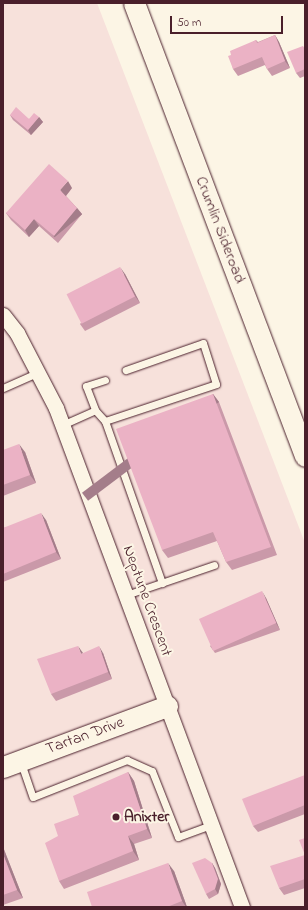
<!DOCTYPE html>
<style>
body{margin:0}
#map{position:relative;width:308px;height:910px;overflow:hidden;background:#fcf5e5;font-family:"Indie Flower",sans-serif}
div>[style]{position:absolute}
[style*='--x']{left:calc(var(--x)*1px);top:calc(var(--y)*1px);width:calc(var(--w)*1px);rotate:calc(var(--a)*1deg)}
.built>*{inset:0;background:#f7e1db}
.roads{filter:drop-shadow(0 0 1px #4a1f2b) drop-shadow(0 0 1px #4a1f2b)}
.lane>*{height:7px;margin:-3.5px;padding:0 3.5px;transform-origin:3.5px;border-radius:3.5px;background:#fcf5e5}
.street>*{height:15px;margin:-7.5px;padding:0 7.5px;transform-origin:7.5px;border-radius:7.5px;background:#fcf5e5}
.secondary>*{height:21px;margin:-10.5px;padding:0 10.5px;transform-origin:10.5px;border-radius:10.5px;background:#fcf5e5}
.wall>*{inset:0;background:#ca99a9}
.shaded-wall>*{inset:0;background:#a47d8a;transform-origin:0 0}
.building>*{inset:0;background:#ebb2c5;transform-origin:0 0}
.dots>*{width:11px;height:11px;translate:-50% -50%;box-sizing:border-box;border:2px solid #fcf5e5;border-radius:50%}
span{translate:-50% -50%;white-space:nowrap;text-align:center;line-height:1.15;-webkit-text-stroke:4px #fcf5e5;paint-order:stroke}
.street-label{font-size:16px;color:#4a1f2b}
.poi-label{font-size:16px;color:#4a1f2b;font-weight:700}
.left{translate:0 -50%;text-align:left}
.frame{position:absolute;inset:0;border:4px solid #4a1f2b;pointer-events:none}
.scale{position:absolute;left:170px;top:16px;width:113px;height:18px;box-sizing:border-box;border:2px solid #4a1f2b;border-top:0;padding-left:5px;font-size:12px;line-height:14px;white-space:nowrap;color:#4a1f2b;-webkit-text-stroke:3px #fcf5e5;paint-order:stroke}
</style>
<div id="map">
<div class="built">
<div style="clip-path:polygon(3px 3px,97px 3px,305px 543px,305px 907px,3px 907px)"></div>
</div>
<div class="roads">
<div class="lane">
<div style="--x:105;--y:380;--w:20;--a:162"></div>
<div style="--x:86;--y:386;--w:26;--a:69"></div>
<div style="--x:95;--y:410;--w:15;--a:48"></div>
<div style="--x:105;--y:421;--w:172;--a:70.6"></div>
<div style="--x:3;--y:388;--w:37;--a:-24"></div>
<div style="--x:105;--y:421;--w:117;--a:-18.4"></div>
<div style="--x:216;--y:384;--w:43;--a:-107.6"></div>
<div style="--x:203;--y:343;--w:82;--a:160.7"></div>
<div style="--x:62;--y:425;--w:36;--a:-24"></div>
<div style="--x:126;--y:595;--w:93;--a:-18.8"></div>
<div style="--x:21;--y:763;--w:36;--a:71"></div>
<div style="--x:33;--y:797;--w:101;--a:-21.5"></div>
<div style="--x:127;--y:760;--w:27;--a:24"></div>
<div style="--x:152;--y:771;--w:71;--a:68.5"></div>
<div style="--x:178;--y:837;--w:35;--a:-20"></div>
</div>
<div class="street">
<div style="--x:3;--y:315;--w:23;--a:52"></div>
<div style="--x:17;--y:333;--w:85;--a:62.5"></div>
<div style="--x:56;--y:408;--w:533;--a:69.56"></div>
</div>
<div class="secondary">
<div style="--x:134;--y:3;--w:484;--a:69.3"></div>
<div style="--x:3;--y:767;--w:175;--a:-20.4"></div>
</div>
</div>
<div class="wall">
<div style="clip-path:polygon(275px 35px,279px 42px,290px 68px,272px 76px,267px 69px,265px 65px,238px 76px,233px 69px,231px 55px,256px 40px,258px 42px)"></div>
<div style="clip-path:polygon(305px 49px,305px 76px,300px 78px,296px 73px)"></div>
<div style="clip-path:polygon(10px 115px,29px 119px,39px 117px,43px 122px,31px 135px,13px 120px)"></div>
<div style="clip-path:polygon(72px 188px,66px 196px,77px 208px,82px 214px,58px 243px,39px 226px,29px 237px,11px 220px,6px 213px)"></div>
<div style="clip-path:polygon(125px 274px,140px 303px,85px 331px,80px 324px)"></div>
<div style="clip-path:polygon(213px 394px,219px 402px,277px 555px,232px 570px,226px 562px,217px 541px,168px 558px,162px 550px)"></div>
<div style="clip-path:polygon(3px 450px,25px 452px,36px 483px,3px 496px)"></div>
<div style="clip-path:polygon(46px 520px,61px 559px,3px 582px,3px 528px)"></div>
<div style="clip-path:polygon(266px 598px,280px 630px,215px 653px,210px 646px)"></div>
<div style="clip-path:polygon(83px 653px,103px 653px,112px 679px,56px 701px,51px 694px)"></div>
<div style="clip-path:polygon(128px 772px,134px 781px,152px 838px,134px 844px,139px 860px,64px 889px,59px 881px,58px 836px,79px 815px)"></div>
<div style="clip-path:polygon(305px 775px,305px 814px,258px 832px,253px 826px)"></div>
<div style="clip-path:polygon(305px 838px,305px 888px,284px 895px,279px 888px,305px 855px)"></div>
<div style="clip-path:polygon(3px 847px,23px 898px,3px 905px)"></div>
<div style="clip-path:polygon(212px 863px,215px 868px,221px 884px,218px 894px,209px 899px,206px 894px)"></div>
<div style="clip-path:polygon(174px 871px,187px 907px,92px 907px)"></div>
</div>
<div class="shaded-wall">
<div style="clip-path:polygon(275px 35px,279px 42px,290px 68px,285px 61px)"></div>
<div style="clip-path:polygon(39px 117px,43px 122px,31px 135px,28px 130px)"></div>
<div style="clip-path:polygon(68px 181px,72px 188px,65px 197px,60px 190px)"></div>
<div style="left:77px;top:208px;width:8px;height:36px;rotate:50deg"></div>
<div style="clip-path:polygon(34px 219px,39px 226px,29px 237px,25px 230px)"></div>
<div style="clip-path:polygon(120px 267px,125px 274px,140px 303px,135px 296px)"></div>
<div style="left:213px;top:394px;width:10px;height:164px;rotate:53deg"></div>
<div style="clip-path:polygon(19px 444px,25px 452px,36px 483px,30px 475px)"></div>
<div style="clip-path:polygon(41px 513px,46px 520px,61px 559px,56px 552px)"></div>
<div style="clip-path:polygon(262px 591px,266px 598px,280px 630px,276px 623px)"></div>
<div style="clip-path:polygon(78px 646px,83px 653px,81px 654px)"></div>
<div style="clip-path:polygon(99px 646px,103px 653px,112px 679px,108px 672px)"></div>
<div style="clip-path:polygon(128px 772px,134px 781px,152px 838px,147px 829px)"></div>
<div style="clip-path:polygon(128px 836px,134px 844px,139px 860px,133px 851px)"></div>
<div style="clip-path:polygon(3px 847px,23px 898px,17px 890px,3px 854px)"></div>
<div style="clip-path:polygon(168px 863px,174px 871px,187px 907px,186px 907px,182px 901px)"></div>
<div style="clip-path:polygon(212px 863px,215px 868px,221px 884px,218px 894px,215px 889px)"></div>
</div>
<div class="building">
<div style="clip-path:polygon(275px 35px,285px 61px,267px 69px,262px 57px,233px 69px,228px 56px,231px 55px,230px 51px,256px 40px,257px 43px)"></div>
<div style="clip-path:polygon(303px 46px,305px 49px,305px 69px,296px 73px,287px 52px)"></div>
<div style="clip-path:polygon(16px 107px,29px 119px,34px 113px,39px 117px,28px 130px,10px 115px)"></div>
<div style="clip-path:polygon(49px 164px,68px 181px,60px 190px,77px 208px,54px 236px,34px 219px,25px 230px,6px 213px)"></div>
<div style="left:120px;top:267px;width:33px;height:60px;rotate:63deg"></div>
<div style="clip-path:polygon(213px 394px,271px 547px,226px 562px,213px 532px,162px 550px,116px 429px)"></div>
<div style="clip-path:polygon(19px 444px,30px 475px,3px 485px,3px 450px)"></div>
<div style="clip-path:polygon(41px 513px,56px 552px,3px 574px,3px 528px)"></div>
<div style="left:262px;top:591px;width:35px;height:69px;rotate:66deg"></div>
<div style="clip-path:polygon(78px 646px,81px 654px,99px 646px,108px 672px,51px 694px,37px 659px)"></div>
<div style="clip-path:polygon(128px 772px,147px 829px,128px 836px,133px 851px,59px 881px,45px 843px,58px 836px,54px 824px,79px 815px,73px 796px)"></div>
<div style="clip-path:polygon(305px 775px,305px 805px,253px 826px,242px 799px)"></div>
<div style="clip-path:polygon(305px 838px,305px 879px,279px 888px,270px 866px,305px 855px,299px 840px)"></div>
<div style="clip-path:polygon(3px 854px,17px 890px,3px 895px)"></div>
<div style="clip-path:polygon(205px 858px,212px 863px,218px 879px,215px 889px,206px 894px,192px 863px)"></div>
<div style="clip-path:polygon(168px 863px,182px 901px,167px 907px,92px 907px,87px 892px)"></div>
</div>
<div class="dots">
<div style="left:116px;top:817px;background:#4a1f2b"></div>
</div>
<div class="street-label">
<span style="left:220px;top:230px;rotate:69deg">Crumlin Sideroad</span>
<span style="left:147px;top:601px;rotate:70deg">Neptune Crescent</span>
<span style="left:85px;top:736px;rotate:-20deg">Tartan Drive</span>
</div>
<div class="poi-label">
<span class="left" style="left:124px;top:817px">Anixter</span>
</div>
<div class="frame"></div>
<div class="scale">50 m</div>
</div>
